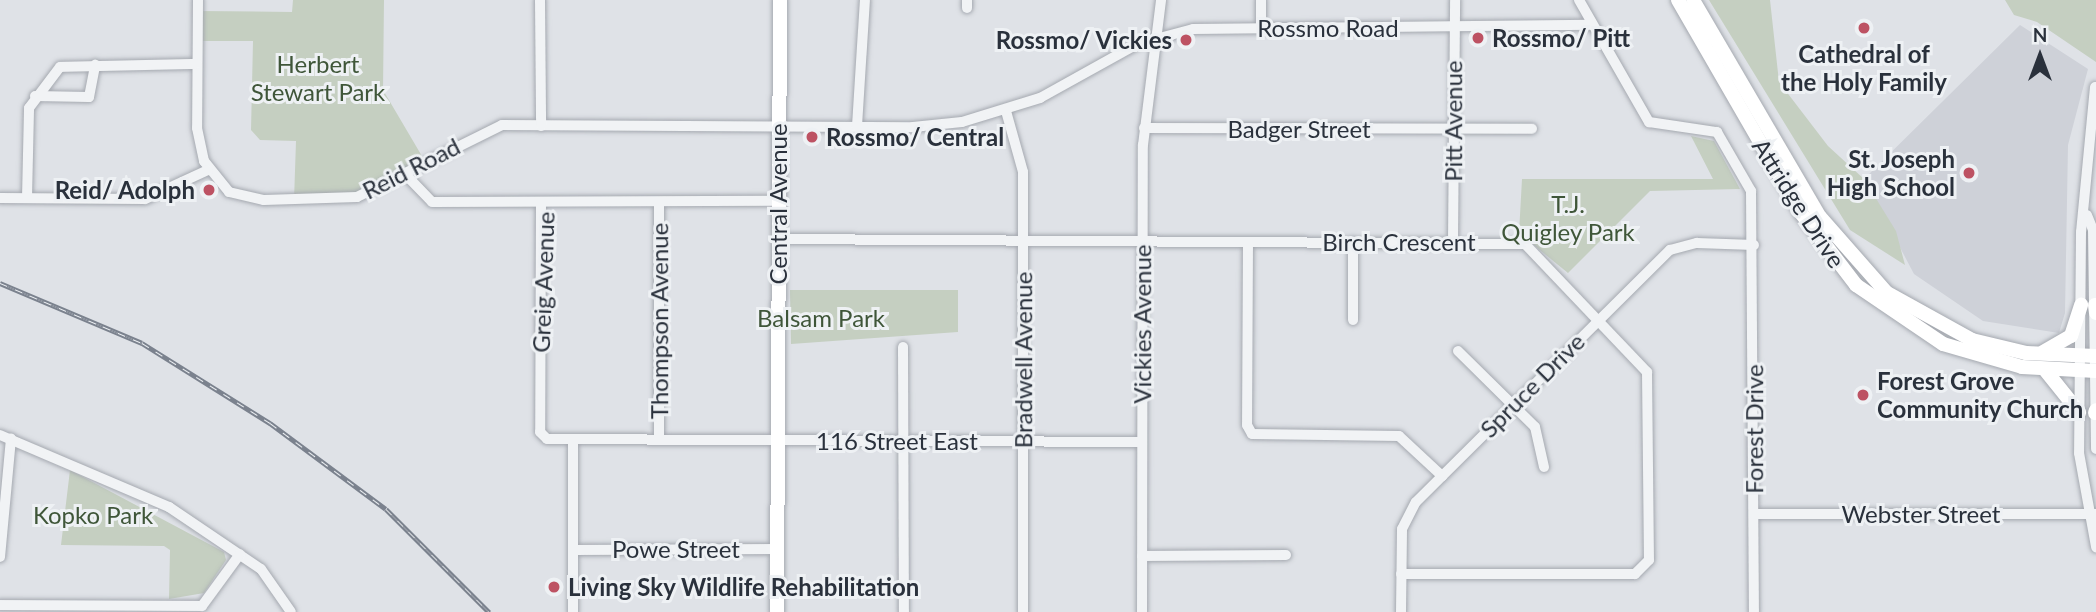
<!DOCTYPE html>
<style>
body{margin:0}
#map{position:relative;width:2096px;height:612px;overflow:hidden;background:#dfe2e7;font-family:Lato,sans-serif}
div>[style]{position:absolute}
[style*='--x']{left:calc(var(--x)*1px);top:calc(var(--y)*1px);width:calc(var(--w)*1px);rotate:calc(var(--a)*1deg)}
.built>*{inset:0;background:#ced1d8}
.green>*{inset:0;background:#c5cfc1}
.roads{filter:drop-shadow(0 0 2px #a5a9b0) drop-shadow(0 0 2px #a5a9b0)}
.minor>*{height:10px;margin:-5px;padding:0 5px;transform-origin:5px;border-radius:5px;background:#f1f3f5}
.major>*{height:14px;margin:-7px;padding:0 7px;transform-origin:7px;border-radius:7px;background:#fff}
.rail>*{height:5px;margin-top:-2.5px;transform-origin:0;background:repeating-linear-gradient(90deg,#eef1f4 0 8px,#7b828e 0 16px);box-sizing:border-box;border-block:2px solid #7b828e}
.dots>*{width:19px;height:19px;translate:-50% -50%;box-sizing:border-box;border:4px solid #eef1f4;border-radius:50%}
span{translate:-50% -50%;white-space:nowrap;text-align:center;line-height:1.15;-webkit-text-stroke:6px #eef1f4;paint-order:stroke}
.street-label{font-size:24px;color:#2a313c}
.poi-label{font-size:24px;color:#2a313c;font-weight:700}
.left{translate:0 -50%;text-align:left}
.right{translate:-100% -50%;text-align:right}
.park-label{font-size:24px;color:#3f5639}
.north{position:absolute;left:2005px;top:21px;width:70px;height:70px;-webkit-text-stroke:5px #eef1f4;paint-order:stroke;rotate:0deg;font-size:19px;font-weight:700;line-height:28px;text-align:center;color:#2a313c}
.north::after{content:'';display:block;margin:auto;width:24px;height:32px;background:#2a313c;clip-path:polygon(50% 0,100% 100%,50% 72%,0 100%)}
</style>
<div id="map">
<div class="built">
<div style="clip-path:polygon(2020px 25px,2088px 69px,2068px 145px,2065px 313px,2059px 333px,1983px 321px,1914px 274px,1864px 179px)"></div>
</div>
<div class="green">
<div style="clip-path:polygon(293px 0,384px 0,383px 90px,426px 163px,357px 197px,294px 200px,296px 141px,260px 140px,251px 130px,253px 41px,197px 41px,197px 11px,292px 12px)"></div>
<div style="clip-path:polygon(1709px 0,1770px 0,1779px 82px,1828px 146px,1864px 179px,1896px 231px,1905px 265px,1850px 230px)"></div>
<div style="clip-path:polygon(2005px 0,2096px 0,2096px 62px,2037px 22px,2014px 15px)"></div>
<div style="clip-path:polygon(1691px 136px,1714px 141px,1740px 189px,1650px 191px,1568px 273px,1519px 233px,1522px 179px,1713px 179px)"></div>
<div style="clip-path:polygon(790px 290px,958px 290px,958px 332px,791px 344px)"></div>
<div style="clip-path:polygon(70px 470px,224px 552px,226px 560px,204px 593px,169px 599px,170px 550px,164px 546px,61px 545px)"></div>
</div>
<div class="roads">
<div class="minor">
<div style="--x:198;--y:0;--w:128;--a:90.4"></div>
<div style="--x:197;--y:128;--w:34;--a:78"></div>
<div style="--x:204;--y:161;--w:40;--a:51"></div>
<div style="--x:229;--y:192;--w:36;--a:13"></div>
<div style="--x:264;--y:200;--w:93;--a:-1.8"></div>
<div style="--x:357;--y:197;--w:162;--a:-26.4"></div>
<div style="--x:502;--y:125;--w:411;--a:0.3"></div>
<div style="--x:913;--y:127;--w:49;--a:-5.8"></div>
<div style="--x:962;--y:122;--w:82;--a:-17.1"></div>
<div style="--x:1040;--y:98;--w:111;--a:-29.1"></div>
<div style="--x:1137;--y:44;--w:58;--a:-15"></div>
<div style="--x:1193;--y:29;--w:399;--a:-0.6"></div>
<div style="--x:540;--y:0;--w:126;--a:89.5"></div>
<div style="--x:967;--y:0;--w:8;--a:90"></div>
<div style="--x:1579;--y:0;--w:141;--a:60.2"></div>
<div style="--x:1649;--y:122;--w:69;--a:8.4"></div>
<div style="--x:1717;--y:132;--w:68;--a:60"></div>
<div style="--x:1751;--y:191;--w:421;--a:89.6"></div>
<div style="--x:1261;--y:27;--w:27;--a:-90"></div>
<div style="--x:2095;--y:87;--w:146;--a:95.5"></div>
<div style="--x:2081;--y:232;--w:221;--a:90.5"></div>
<div style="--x:2079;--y:453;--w:96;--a:79.7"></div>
<div style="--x:35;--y:96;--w:54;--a:1.1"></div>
<div style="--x:89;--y:97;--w:33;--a:-79"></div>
<div style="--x:1006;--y:111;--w:63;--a:74.4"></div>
<div style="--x:1023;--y:172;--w:440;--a:90"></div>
<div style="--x:857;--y:126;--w:126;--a:-86.4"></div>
<div style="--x:1144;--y:128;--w:388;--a:0.1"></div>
<div style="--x:406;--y:175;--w:37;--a:46"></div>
<div style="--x:432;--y:202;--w:346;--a:-0.2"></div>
<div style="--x:0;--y:198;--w:145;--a:0.4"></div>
<div style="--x:145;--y:199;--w:69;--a:-24.7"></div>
<div style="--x:27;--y:198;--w:90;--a:-88.7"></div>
<div style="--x:29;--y:108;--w:51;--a:-52.9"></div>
<div style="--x:60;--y:67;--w:137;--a:-1.3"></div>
<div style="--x:541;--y:202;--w:230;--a:90.2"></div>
<div style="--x:540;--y:432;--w:10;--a:45"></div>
<div style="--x:547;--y:439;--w:595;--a:0.29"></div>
<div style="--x:2087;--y:215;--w:16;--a:68"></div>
<div style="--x:2093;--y:230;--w:219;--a:89.2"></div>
<div style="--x:778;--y:239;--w:747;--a:0.38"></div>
<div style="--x:1525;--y:244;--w:177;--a:46.4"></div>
<div style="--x:1647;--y:372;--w:188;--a:89.4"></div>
<div style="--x:1649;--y:560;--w:20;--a:135"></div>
<div style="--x:1635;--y:574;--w:234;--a:180"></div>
<div style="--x:1248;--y:242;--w:183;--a:90.3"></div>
<div style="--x:1247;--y:425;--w:10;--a:61"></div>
<div style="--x:1252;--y:434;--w:147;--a:0.8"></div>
<div style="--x:1399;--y:436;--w:59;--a:42.9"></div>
<div style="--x:1353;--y:242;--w:78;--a:90"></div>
<div style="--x:1453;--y:242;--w:242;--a:-89.5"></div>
<div style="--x:903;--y:347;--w:265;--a:89.8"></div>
<div style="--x:1458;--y:351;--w:108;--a:44.6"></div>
<div style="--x:1535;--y:427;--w:41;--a:77.3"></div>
<div style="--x:0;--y:435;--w:184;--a:23.1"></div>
<div style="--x:169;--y:507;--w:111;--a:34"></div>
<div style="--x:261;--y:569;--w:52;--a:55.1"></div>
<div style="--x:573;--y:440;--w:172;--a:90"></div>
<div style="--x:659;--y:440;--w:238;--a:-90"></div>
<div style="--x:1754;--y:514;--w:342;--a:0"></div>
<div style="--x:574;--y:550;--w:204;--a:-0.3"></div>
<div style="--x:1142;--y:556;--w:144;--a:-0.4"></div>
<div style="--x:0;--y:557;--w:119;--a:-84.7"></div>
<div style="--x:0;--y:605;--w:202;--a:0.3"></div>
<div style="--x:202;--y:606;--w:64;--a:-53.8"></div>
<div style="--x:1142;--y:612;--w:467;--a:-89.9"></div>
<div style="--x:1143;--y:145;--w:146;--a:-82.9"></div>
<div style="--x:1401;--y:612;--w:83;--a:-89.3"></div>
<div style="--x:1402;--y:529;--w:30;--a:-63"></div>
<div style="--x:1416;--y:502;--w:358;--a:-44.8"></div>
<div style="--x:1670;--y:250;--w:28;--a:-15"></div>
<div style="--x:1697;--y:243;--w:57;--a:2"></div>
</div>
<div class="major">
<div style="--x:1678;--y:0;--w:246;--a:60"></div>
<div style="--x:1801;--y:213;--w:91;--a:52.6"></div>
<div style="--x:1856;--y:285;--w:105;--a:34.1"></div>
<div style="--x:1943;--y:344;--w:82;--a:16.2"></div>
<div style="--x:2022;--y:367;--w:74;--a:3.1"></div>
<div style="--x:1693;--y:0;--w:251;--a:59.7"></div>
<div style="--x:1820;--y:217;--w:101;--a:48.6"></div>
<div style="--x:1887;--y:293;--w:97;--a:28.9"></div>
<div style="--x:1972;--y:340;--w:56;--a:13.5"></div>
<div style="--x:2026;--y:353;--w:70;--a:2.5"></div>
<div style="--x:2095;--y:305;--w:8;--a:83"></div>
<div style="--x:2043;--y:352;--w:32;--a:-30"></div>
<div style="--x:2071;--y:336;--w:33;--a:-72"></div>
<div style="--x:2046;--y:371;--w:53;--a:51.2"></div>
<div style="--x:2095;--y:413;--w:3;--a:-72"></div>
<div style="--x:777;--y:612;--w:612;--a:-89.72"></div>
</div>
</div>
<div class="rail">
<div style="--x:0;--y:283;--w:154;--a:22.9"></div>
<div style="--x:142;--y:343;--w:151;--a:32"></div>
<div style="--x:270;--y:423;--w:144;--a:36.6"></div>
<div style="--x:386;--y:509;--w:146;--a:45"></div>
</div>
<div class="dots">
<div style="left:1864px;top:28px;background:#bd5263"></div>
<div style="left:1478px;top:38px;background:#bd5263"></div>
<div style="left:1186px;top:40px;background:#bd5263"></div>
<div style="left:812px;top:137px;background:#bd5263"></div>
<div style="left:1969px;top:173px;background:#bd5263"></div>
<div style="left:209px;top:190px;background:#bd5263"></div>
<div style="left:1863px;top:395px;background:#bd5263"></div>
<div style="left:554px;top:587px;background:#bd5263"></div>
</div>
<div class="street-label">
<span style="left:1328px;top:28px">Rossmo Road</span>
<span style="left:1453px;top:121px;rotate:-90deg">Pitt Avenue</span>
<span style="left:1299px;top:129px">Badger Street</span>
<span style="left:411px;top:168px;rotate:-27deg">Reid Road</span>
<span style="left:1799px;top:203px;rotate:57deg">Attridge Drive</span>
<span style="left:778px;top:204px;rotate:-90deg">Central Avenue</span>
<span style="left:1399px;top:242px">Birch Crescent</span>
<span style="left:543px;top:282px;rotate:-88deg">Greig Avenue</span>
<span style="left:659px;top:321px;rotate:-90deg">Thompson Avenue</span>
<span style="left:1142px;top:324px;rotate:-90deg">Vickies Avenue</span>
<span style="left:1023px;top:360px;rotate:-90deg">Bradwell Avenue</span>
<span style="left:1532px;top:385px;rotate:-45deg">Spruce Drive</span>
<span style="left:1754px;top:429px;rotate:-90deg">Forest Drive</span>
<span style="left:897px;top:441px">116 Street East</span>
<span style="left:1921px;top:514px">Webster Street</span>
<span style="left:676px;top:549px">Powe Street</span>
</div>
<div class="poi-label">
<span class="left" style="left:1492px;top:38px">Rossmo/ Pitt</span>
<span class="right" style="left:1172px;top:40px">Rossmo/ Vickies</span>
<span style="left:1864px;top:68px">Cathedral of<br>the Holy Family</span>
<span class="left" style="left:826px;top:137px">Rossmo/ Central</span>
<span class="right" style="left:1955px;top:173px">St. Joseph<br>High School</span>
<span class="right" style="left:195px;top:190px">Reid/ Adolph</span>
<span class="left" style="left:1877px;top:395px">Forest Grove<br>Community Church</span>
<span class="left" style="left:568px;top:587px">Living Sky Wildlife Rehabilitation</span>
</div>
<div class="park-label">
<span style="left:318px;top:78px">Herbert<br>Stewart Park</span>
<span style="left:1568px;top:218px">T.J.<br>Quigley Park</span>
<span style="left:821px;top:318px">Balsam Park</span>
<span style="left:93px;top:515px">Kopko Park</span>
</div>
<div class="north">N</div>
</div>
